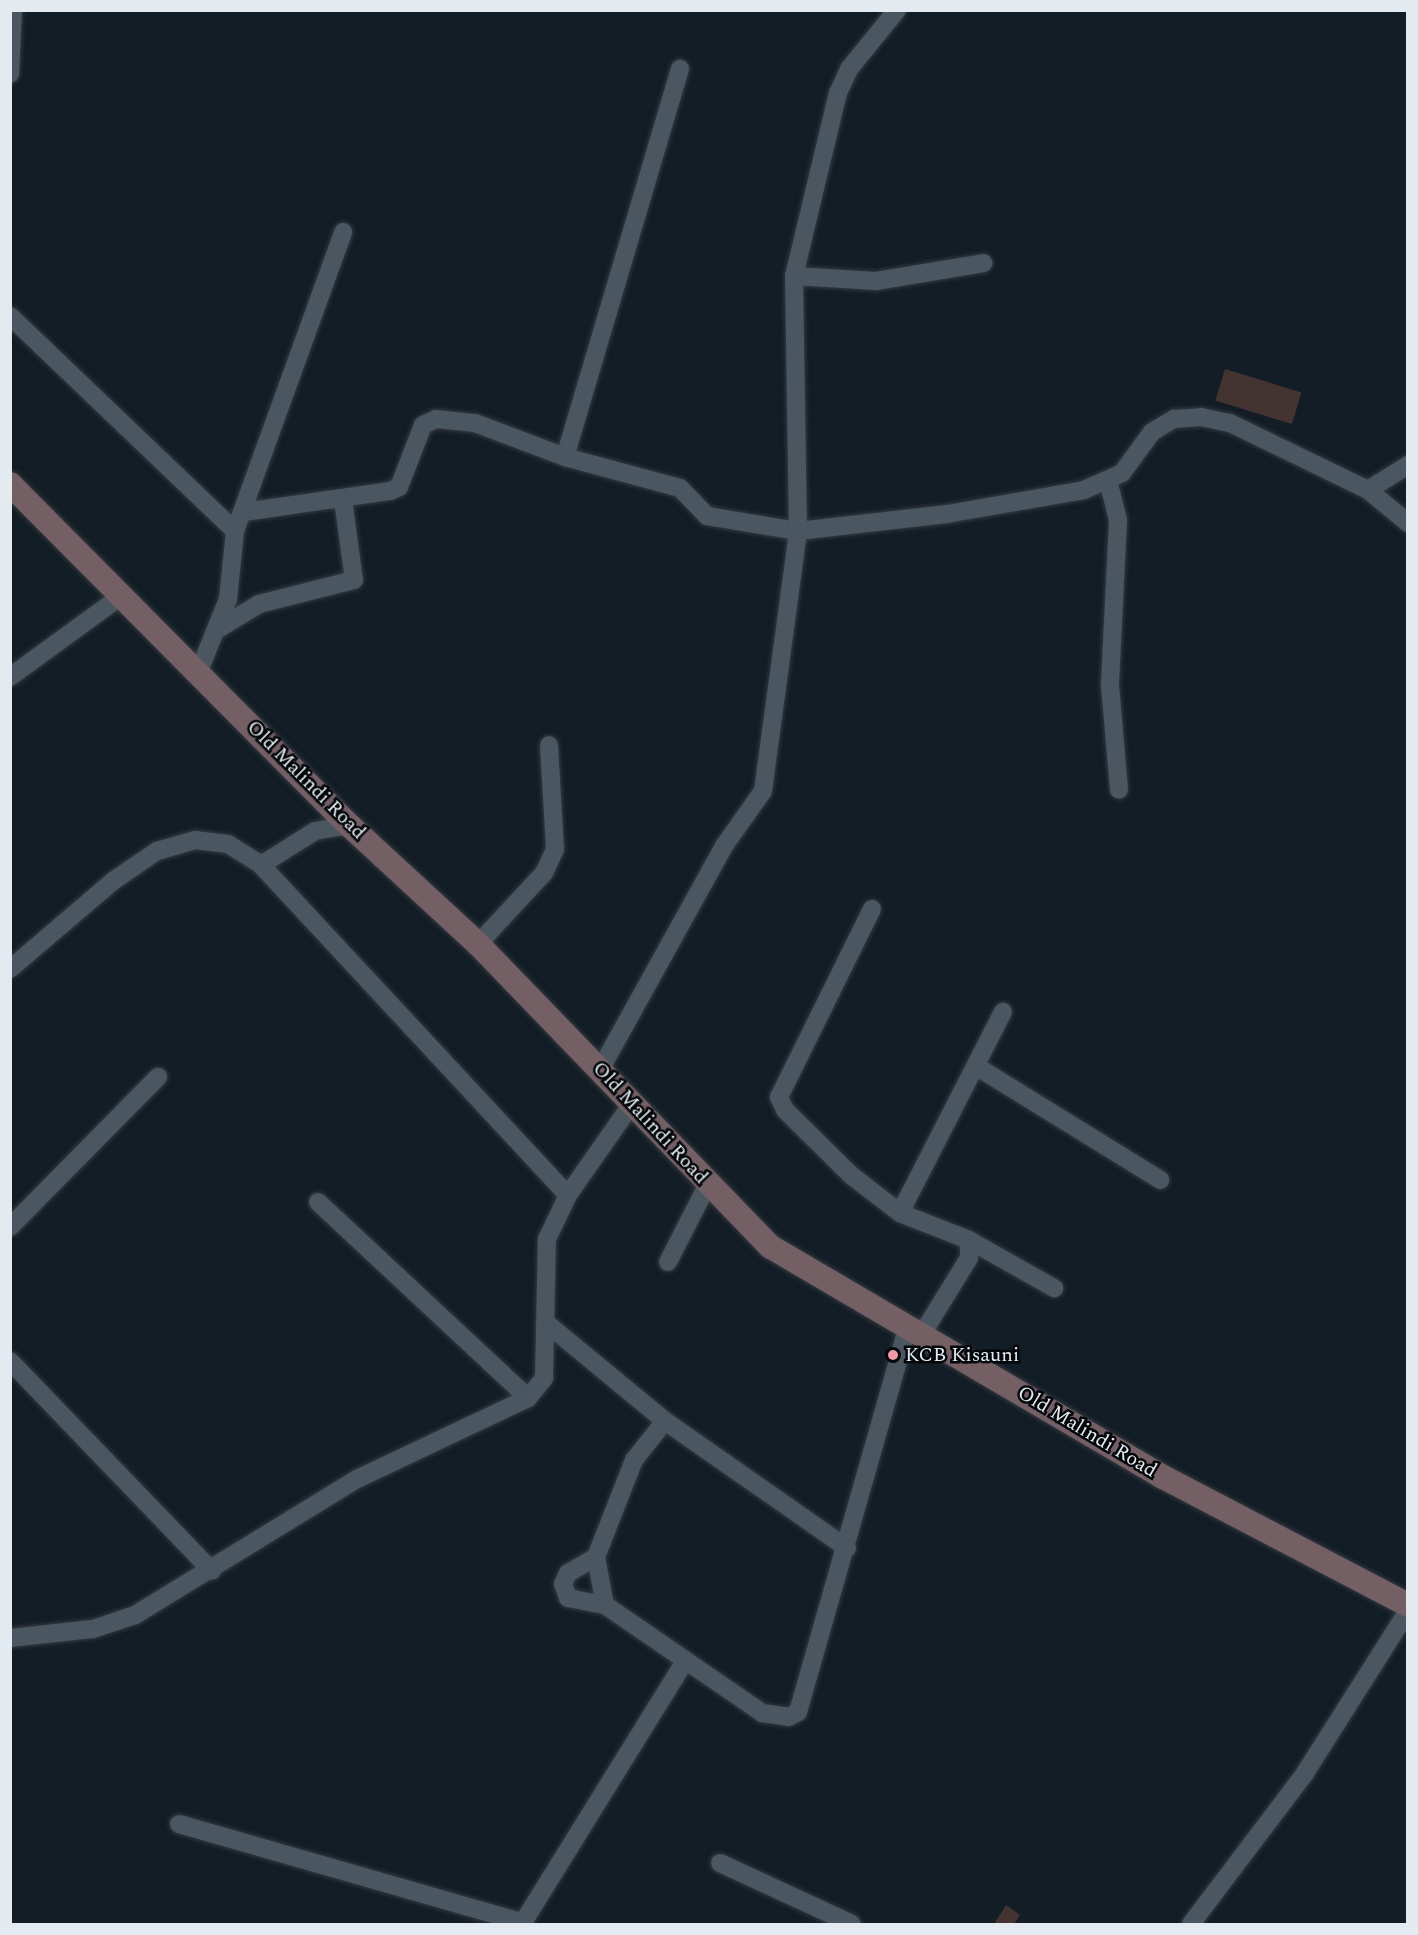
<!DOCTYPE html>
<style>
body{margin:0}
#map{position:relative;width:1418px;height:1935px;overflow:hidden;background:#131d25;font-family:Spectral,serif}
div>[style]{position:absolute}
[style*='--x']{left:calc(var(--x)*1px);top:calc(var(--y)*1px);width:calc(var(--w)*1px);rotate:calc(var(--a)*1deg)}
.building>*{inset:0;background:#433432;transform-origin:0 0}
.roads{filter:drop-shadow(0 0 2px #333940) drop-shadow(0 0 2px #333940)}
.minor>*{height:18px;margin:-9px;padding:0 9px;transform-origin:9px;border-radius:9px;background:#4a5660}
.secondary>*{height:24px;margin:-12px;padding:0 12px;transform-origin:12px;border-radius:12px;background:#745f64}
.dots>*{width:16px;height:16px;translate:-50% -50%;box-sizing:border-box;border:3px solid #04070a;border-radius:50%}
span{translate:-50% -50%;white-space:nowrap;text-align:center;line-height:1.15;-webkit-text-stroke:5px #04070a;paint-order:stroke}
.street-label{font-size:20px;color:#e3ebf0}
.poi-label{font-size:20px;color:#e3ebf0}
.left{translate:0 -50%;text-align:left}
.frame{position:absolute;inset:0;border:12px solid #e3ebf0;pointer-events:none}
</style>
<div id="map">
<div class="building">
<div style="left:1225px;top:369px;width:80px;height:33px;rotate:17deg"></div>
<div style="clip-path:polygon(1006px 1905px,1020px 1915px,1014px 1924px,994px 1924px)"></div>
</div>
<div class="roads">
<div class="minor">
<div style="--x:10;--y:74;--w:64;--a:-87.3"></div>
<div style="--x:794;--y:276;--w:82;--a:3.5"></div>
<div style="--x:876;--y:281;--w:109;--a:-9.5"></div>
<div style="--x:10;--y:316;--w:311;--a:43.7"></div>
<div style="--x:565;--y:457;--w:405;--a:-73.5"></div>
<div style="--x:1108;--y:480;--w:41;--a:76"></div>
<div style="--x:1118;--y:520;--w:165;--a:92.8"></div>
<div style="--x:1110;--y:685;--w:105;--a:85.1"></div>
<div style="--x:1368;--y:490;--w:52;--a:39.5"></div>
<div style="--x:244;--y:512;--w:148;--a:-8.2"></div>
<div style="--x:390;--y:491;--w:10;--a:-24"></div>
<div style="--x:399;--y:487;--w:66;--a:-68.8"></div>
<div style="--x:423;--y:425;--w:14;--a:-25"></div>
<div style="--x:436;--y:419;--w:39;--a:6"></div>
<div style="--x:475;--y:423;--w:96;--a:20.7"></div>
<div style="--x:565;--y:457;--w:119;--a:15.1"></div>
<div style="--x:680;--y:488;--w:39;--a:46"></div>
<div style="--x:707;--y:516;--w:92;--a:9.4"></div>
<div style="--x:798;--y:531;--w:150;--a:-6.5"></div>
<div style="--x:947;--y:514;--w:139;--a:-9.9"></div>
<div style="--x:1084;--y:490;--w:42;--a:-24.1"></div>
<div style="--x:1122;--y:473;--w:51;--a:-53.8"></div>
<div style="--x:1152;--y:432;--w:26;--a:-31"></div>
<div style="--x:1174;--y:419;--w:27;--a:-4"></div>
<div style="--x:1201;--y:417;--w:30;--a:12"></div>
<div style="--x:1230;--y:423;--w:153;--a:25.9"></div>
<div style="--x:1368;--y:490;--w:47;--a:-32"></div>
<div style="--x:218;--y:629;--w:48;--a:-31.4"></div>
<div style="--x:259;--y:604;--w:98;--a:-14.2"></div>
<div style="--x:354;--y:580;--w:81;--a:-97.8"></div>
<div style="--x:199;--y:671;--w:78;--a:-68.1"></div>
<div style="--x:228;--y:599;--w:68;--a:-84.1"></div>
<div style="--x:235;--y:531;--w:318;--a:-70.1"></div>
<div style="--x:10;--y:677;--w:137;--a:-36.1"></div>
<div style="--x:261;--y:865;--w:64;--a:-32.2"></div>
<div style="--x:315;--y:831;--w:35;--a:-10"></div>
<div style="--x:872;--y:909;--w:210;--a:116.3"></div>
<div style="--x:779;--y:1097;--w:14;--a:65"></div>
<div style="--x:785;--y:1110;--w:94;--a:44.6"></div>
<div style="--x:852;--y:1176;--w:61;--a:37.6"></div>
<div style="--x:900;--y:1213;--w:74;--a:21.4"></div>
<div style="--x:969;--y:1240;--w:18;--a:90"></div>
<div style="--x:969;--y:1258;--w:89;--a:121.7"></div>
<div style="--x:478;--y:944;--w:97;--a:-47.1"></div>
<div style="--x:544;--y:873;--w:26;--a:-65"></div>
<div style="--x:555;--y:849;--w:104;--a:-93.3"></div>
<div style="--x:10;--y:969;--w:135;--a:-40.5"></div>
<div style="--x:113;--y:881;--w:53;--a:-34.3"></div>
<div style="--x:157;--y:851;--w:40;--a:-16"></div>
<div style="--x:195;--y:840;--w:33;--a:7"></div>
<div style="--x:228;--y:844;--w:39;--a:32"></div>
<div style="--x:261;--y:865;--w:451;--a:47.1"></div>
<div style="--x:979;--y:1068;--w:213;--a:31.7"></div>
<div style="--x:600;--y:1070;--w:256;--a:-61"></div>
<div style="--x:724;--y:846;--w:67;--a:-54.7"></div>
<div style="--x:763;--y:791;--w:262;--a:-82.3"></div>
<div style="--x:798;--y:531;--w:255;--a:-90.9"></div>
<div style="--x:794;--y:276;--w:188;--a:-76.5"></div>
<div style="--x:838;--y:93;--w:26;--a:-65"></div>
<div style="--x:849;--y:69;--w:76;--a:-50.9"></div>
<div style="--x:318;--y:1202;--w:287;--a:43"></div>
<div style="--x:900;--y:1213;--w:226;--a:-62.9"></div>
<div style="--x:10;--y:1227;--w:211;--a:-45.4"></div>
<div style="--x:969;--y:1240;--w:98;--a:29.5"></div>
<div style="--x:668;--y:1262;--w:88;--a:-62.9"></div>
<div style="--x:545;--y:1322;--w:156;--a:39.5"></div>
<div style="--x:665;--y:1421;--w:222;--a:34.9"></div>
<div style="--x:10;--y:1361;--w:291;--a:46.1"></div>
<div style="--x:665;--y:1421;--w:50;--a:128.5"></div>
<div style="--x:634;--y:1460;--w:104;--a:111.4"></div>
<div style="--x:596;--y:1557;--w:49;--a:79.4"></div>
<div style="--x:605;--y:1605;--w:191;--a:34.5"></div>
<div style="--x:762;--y:1713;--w:27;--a:8"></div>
<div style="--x:789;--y:1717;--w:10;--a:-29"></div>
<div style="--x:798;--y:1712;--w:401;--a:-74.1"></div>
<div style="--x:596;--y:1557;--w:32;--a:150"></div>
<div style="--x:568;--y:1573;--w:12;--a:114"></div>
<div style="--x:563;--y:1584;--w:15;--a:70"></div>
<div style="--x:568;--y:1598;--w:38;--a:11"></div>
<div style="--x:10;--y:1638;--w:83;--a:-6.2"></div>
<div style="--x:93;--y:1629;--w:44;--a:-18.4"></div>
<div style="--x:135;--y:1615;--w:260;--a:-31.5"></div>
<div style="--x:357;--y:1479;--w:189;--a:-25.3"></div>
<div style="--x:528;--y:1398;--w:26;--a:-51"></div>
<div style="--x:544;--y:1378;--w:139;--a:-88.8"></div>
<div style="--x:547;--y:1239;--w:49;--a:-64.5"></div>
<div style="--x:568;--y:1195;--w:110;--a:-55"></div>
<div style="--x:179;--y:1824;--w:359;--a:16"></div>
<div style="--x:720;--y:1863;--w:145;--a:24.8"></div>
<div style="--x:522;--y:1924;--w:307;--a:-58.2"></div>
<div style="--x:1191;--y:1924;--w:189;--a:-52.9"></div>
<div style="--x:1305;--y:1773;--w:192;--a:-57.6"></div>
</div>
<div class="secondary">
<div style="--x:10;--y:484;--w:481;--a:45.2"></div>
<div style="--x:349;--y:825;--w:176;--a:42.7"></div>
<div style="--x:478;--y:944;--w:421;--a:46"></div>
<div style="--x:771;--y:1247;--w:454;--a:30.4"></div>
<div style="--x:1163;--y:1477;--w:276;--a:27.6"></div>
</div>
</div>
<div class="dots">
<div style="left:893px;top:1355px;background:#f39aa9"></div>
</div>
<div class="street-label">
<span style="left:306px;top:780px;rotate:45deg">Old Malindi Road</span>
<span style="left:650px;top:1123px;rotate:47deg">Old Malindi Road</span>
<span style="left:1087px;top:1432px;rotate:31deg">Old Malindi Road</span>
</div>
<div class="poi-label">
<span class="left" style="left:905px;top:1355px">KCB Kisauni</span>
</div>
<div class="frame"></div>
</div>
